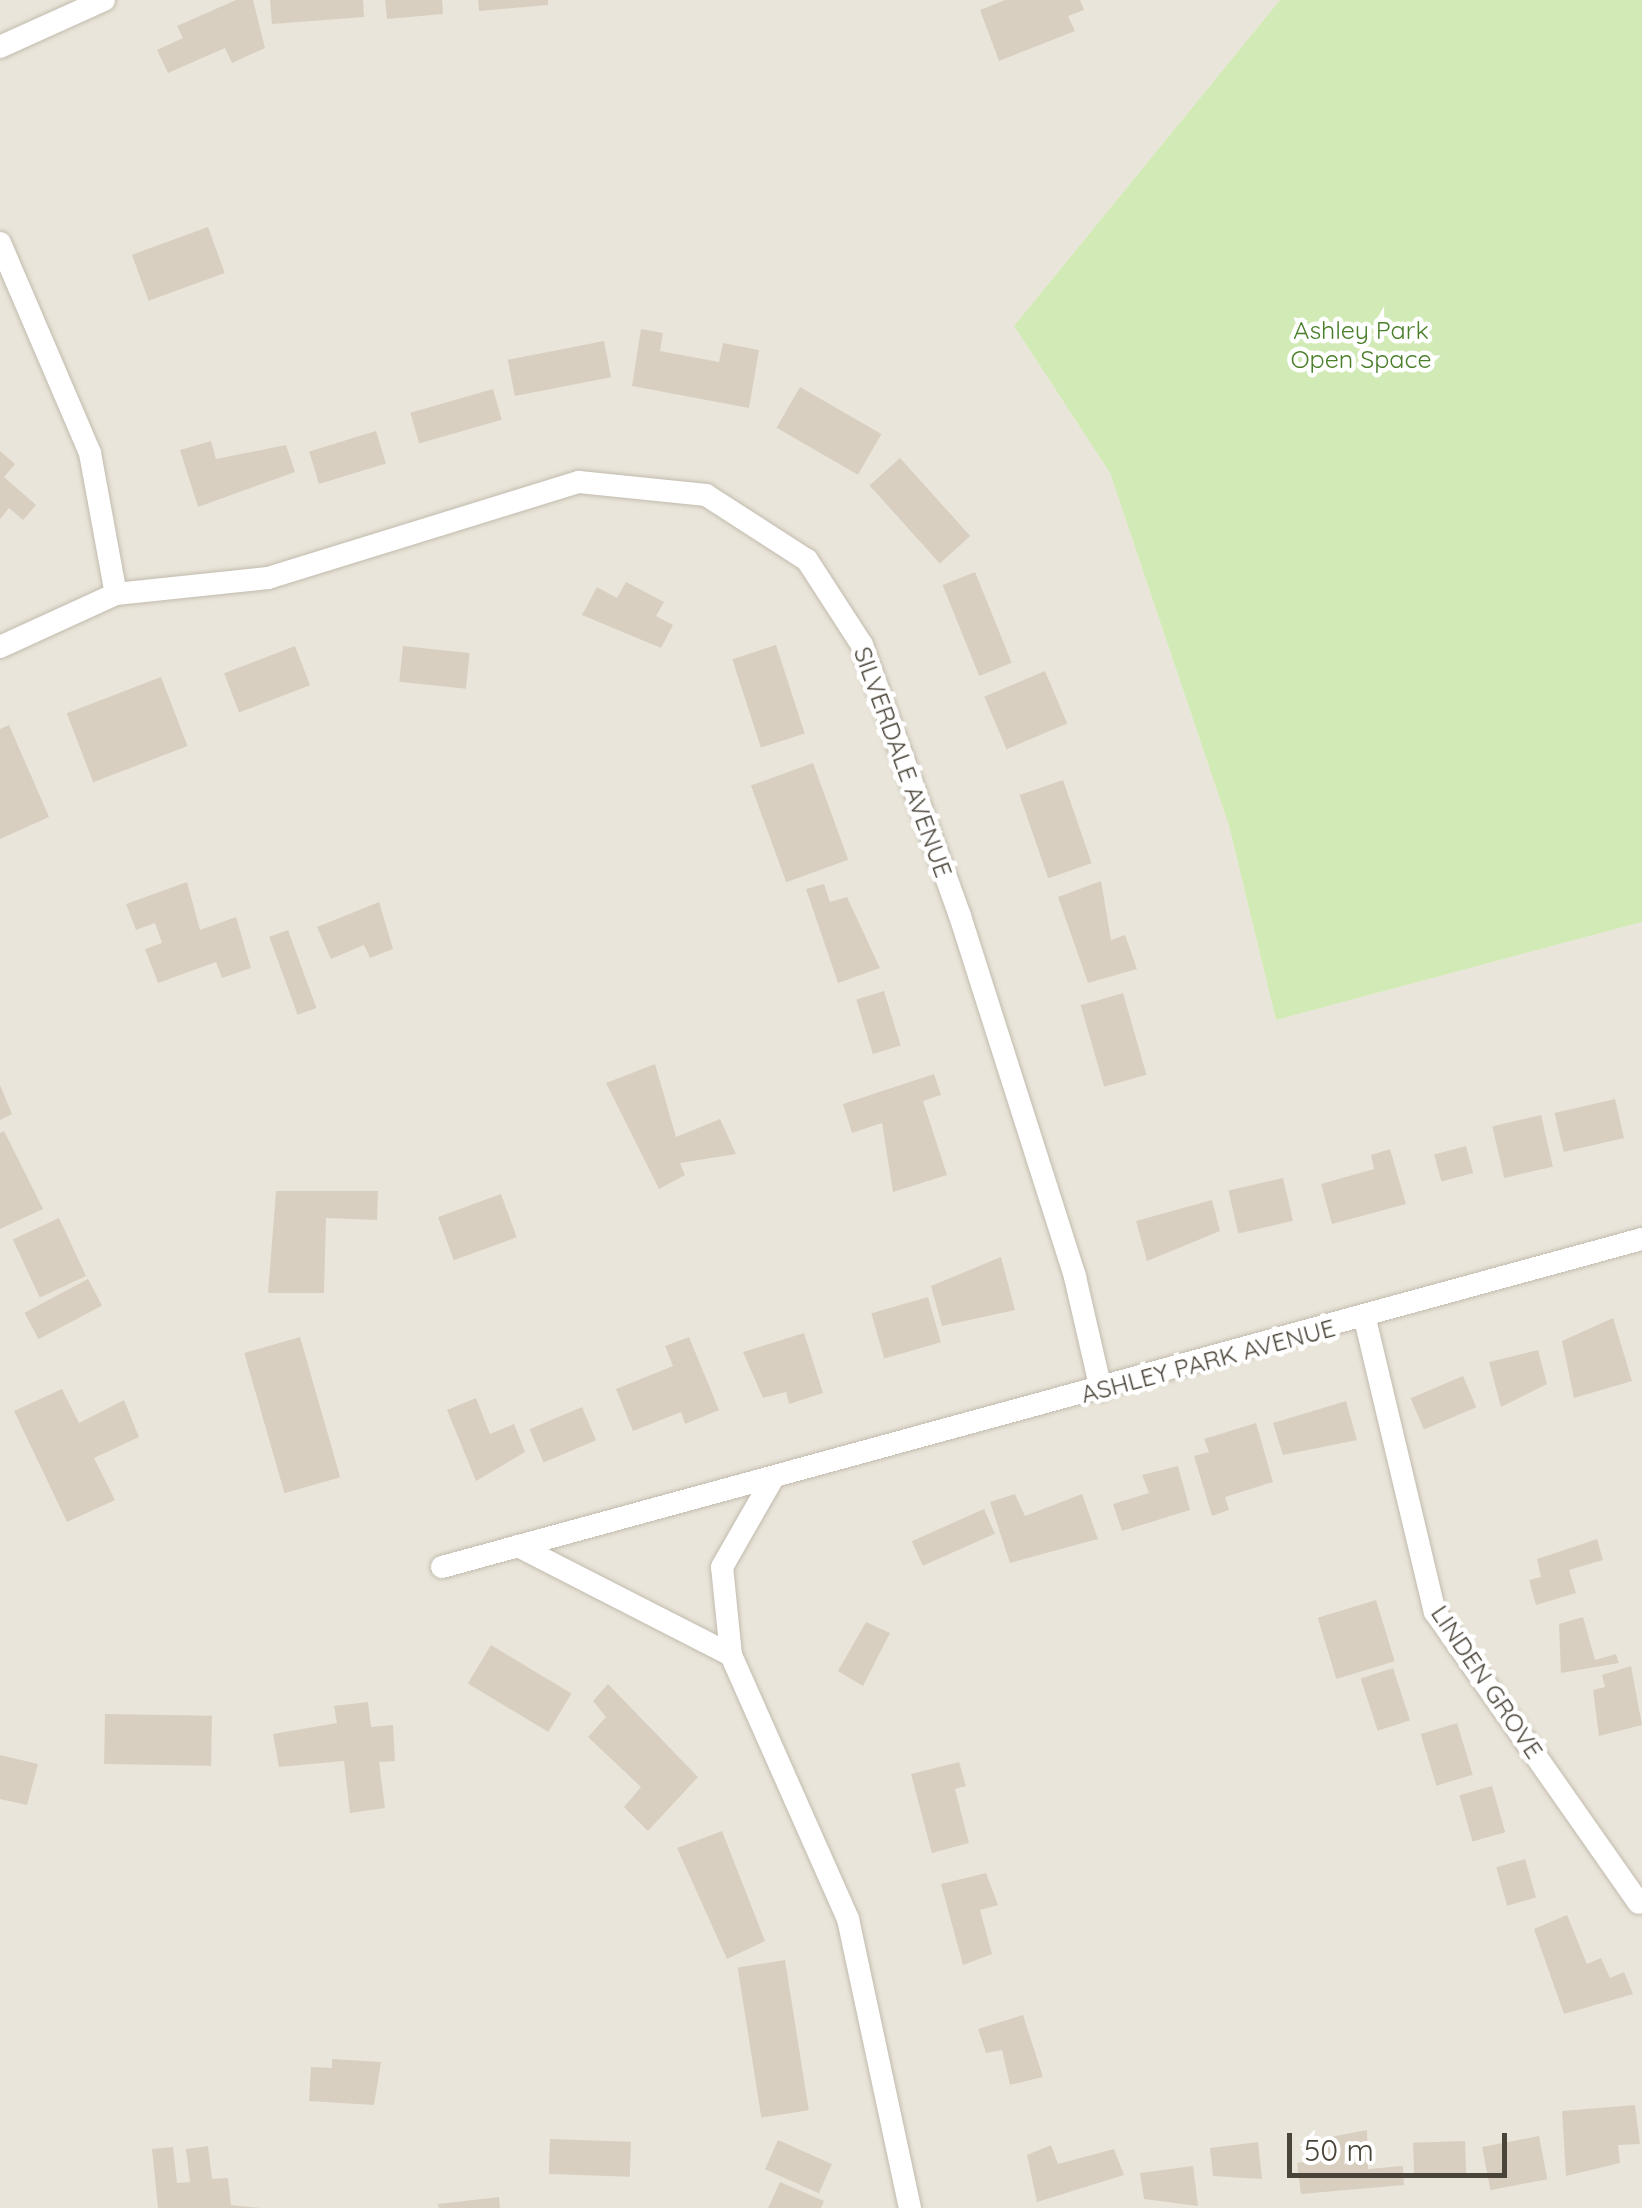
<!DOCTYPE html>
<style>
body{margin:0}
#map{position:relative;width:1642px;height:2208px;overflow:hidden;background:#f6f3ec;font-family:Quicksand,sans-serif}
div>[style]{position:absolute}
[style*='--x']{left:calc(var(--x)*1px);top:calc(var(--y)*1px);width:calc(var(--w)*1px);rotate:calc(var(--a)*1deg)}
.residential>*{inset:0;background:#eae5da}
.green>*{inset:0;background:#d2eab5}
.building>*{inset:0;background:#d8cfc1;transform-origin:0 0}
.roads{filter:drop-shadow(0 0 2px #c2bbae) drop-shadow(0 0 2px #c2bbae)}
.minor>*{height:22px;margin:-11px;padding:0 11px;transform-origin:11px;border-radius:11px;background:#fff}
span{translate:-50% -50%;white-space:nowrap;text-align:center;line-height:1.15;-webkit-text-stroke:9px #fff;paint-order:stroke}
.park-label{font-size:25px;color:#4a7f2a}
.street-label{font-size:25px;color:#4b4439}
.scale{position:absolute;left:1287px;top:2133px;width:220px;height:45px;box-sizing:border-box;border:5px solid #4b4439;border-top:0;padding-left:12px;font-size:30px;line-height:35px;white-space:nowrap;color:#4b4439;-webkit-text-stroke:8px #fff;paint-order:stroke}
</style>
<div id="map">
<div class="residential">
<div style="clip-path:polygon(0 0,1280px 0,1014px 326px,1110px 473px,1229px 826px,1276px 1020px,1642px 922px,1642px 2208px,0 2208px)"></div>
</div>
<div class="green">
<div style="clip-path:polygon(1280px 0,1642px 0,1642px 922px,1276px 1020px,1229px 826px,1110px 473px,1014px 326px)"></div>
</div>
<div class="building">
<div style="clip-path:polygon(236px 0,253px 0,265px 48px,232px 63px,225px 48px,168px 73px,157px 50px,183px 38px,177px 26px)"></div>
<div style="clip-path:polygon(270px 0,363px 0,364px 17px,272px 24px)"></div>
<div style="clip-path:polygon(385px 0,442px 0,443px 14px,387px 19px)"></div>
<div style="clip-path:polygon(478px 0,548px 0,548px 5px,479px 11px)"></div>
<div style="clip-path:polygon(1005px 0,1080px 0,1084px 10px,1068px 16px,1075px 31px,999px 61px,980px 10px)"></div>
<div style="left:208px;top:227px;width:49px;height:81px;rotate:70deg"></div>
<div style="clip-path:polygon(641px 329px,663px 333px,660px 351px,719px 362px,723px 343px,759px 350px,749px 408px,632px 386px)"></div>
<div style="left:604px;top:341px;width:37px;height:98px;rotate:79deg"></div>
<div style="left:800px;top:387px;width:94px;height:47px;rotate:30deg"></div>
<div style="left:493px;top:389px;width:32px;height:86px;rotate:74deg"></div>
<div style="left:376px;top:431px;width:34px;height:70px;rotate:73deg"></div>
<div style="clip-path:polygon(211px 441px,216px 459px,286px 445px,295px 472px,198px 507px,180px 450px)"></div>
<div style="clip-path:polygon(0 451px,15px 464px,4px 477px,36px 505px,23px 520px,9px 508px,0 519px)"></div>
<div style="left:900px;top:458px;width:105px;height:41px;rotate:48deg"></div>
<div style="left:975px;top:572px;width:98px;height:35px;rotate:68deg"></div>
<div style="clip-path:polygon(626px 582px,664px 602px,656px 616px,673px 625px,661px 648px,582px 615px,597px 587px,617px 598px)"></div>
<div style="left:776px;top:645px;width:93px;height:46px;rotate:72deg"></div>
<div style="left:295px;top:646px;width:42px;height:76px;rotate:69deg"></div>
<div style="left:403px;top:646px;width:67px;height:36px;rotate:6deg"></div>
<div style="left:1045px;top:671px;width:57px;height:66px;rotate:67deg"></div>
<div style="left:161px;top:677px;width:74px;height:101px;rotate:69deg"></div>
<div style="clip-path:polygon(9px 725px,49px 817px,0 839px,0 729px)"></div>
<div style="left:813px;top:763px;width:103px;height:66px;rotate:70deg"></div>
<div style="left:1063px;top:780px;width:88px;height:46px;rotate:71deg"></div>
<div style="clip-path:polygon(1101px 881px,1111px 940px,1125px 935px,1137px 969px,1088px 983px,1058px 897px)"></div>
<div style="clip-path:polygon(187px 882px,200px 930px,236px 917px,251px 968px,222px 978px,216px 962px,158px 983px,145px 949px,162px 943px,155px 923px,136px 930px,126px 904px)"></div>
<div style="clip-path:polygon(824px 884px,830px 902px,847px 897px,880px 968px,838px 983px,806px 889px)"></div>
<div style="clip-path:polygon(379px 902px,393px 949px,370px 958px,364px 945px,331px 959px,317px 927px)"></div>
<div style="left:288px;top:930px;width:83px;height:20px;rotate:70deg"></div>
<div style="left:884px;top:991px;width:57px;height:29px;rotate:73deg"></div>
<div style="left:1123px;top:993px;width:85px;height:44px;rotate:74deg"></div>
<div style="clip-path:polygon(655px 1064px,676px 1137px,720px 1119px,736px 1154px,680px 1163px,685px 1175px,659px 1189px,606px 1083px)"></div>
<div style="clip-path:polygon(934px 1074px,941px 1095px,923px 1101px,947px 1175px,893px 1192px,882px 1123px,852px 1133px,843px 1104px)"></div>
<div style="clip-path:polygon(0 1085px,12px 1114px,0 1120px)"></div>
<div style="left:1615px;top:1099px;width:40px;height:62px;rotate:77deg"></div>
<div style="left:1541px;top:1115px;width:53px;height:50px;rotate:77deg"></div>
<div style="clip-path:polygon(4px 1131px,43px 1209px,0 1229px,0 1133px)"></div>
<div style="left:1466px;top:1146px;width:28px;height:33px;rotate:75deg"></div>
<div style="clip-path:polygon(1390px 1149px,1406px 1204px,1332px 1224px,1321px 1184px,1374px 1169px,1371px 1155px)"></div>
<div style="left:1283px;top:1178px;width:44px;height:56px;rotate:77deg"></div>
<div style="clip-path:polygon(276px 1191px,378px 1191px,377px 1220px,326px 1218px,324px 1293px,268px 1293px)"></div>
<div style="left:501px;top:1194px;width:46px;height:67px;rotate:70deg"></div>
<div style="clip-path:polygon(1212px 1200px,1220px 1231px,1147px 1261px,1136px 1221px)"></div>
<div style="left:59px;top:1218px;width:64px;height:51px;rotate:65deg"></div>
<div style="clip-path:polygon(1001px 1257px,1015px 1310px,942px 1326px,931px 1286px)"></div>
<div style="left:88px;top:1279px;width:30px;height:72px;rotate:62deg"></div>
<div style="left:928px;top:1297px;width:47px;height:59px;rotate:74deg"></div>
<div style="clip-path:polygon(1613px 1318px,1632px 1381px,1574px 1398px,1562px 1341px)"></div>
<div style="clip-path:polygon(804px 1333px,823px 1393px,789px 1404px,786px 1392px,763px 1398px,743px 1352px)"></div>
<div style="left:300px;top:1337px;width:146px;height:58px;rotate:74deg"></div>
<div style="clip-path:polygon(689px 1337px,719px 1410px,685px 1424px,681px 1412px,633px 1431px,616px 1389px,673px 1366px,665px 1346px)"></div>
<div style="clip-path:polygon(1538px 1350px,1547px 1384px,1501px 1407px,1489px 1362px)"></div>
<div style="left:1463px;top:1376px;width:34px;height:57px;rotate:67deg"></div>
<div style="clip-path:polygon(62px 1389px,79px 1423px,124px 1400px,139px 1437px,94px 1458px,115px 1500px,67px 1522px,14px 1411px)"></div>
<div style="clip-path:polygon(476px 1398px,490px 1434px,514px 1424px,525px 1452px,476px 1481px,447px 1410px)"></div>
<div style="clip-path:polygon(1346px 1401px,1357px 1440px,1283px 1455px,1273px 1423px)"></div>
<div style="left:582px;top:1407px;width:36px;height:57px;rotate:67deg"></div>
<div style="clip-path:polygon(1256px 1423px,1273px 1482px,1225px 1497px,1229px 1510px,1212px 1516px,1194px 1456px,1209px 1452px,1204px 1439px)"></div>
<div style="clip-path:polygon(1178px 1466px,1190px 1510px,1122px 1531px,1113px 1504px,1149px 1493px,1142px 1475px)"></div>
<div style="clip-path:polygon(1015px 1494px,1025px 1516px,1082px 1494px,1098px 1539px,1010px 1563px,990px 1502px)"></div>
<div style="left:984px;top:1509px;width:27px;height:79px;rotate:66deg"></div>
<div style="clip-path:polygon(1597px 1539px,1603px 1560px,1569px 1570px,1576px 1593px,1536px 1605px,1529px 1580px,1541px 1577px,1537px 1559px)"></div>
<div style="left:1376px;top:1600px;width:64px;height:61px;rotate:73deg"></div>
<div style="clip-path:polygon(1583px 1617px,1595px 1660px,1616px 1654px,1619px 1663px,1561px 1673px,1559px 1624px)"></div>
<div style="clip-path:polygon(866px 1622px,890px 1633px,863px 1686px,838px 1671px)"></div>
<div style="left:491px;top:1645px;width:94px;height:45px;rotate:31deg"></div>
<div style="clip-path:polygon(1631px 1666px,1642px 1725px,1599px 1736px,1593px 1690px,1605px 1687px,1602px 1675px)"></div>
<div style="left:1393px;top:1668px;width:55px;height:34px;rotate:72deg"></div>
<div style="clip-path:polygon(608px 1684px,698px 1777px,648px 1831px,624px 1807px,641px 1787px,588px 1737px,606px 1717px,593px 1701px)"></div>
<div style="clip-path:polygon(368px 1702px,371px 1727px,393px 1725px,395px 1761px,379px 1762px,385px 1808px,350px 1813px,344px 1761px,279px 1767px,273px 1734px,337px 1723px,334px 1706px)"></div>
<div style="left:105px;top:1714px;width:107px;height:50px;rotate:1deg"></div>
<div style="left:1457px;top:1723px;width:54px;height:38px;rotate:73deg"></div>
<div style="clip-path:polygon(0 1755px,38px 1764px,27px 1805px,0 1799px)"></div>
<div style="clip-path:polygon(959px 1762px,966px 1786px,955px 1789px,969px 1843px,932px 1853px,911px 1774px)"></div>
<div style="left:1492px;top:1786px;width:48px;height:34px;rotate:74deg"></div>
<div style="clip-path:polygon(722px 1831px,765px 1941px,727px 1959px,677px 1848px)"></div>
<div style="left:1525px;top:1859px;width:40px;height:30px;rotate:74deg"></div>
<div style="clip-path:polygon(986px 1873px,998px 1905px,980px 1910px,992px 1954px,963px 1965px,941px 1884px)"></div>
<div style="clip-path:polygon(1567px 1915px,1587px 1964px,1601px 1958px,1610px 1978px,1624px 1972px,1633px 1994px,1564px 2014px,1534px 1929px)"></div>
<div style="left:785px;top:1960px;width:152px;height:48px;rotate:81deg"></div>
<div style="clip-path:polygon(1023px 2015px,1043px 2077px,1010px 2085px,1002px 2050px,986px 2053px,978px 2029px)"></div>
<div style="clip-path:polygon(332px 2059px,381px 2062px,374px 2105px,309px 2101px,311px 2067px,332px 2068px)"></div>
<div style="clip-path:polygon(1635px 2105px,1640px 2144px,1618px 2145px,1620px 2163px,1566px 2176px,1562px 2111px)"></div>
<div style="clip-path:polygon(1367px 2130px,1368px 2169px,1403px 2166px,1404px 2185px,1301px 2194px,1297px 2163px,1323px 2158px,1319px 2139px)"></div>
<div style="left:1539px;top:2136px;width:44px;height:58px;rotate:79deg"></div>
<div style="left:550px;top:2139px;width:81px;height:35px;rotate:2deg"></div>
<div style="left:778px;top:2140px;width:59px;height:32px;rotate:24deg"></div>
<div style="left:1465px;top:2141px;width:33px;height:52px;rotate:88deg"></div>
<div style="clip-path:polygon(1258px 2142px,1262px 2179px,1213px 2176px,1210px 2148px)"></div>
<div style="clip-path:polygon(1051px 2145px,1058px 2164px,1114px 2149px,1124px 2175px,1037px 2202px,1027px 2155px)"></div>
<div style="clip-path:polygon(208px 2146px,212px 2179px,228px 2178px,231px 2205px,261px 2208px,158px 2208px,152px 2149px,173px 2147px,177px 2183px,190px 2182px,186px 2149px)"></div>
<div style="clip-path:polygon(1193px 2166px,1198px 2206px,1144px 2199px,1140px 2173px)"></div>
<div style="clip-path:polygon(780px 2182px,824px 2201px,821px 2208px,768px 2208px)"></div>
<div style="clip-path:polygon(499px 2197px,500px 2208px,439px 2208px,438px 2204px)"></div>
</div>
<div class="roads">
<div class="minor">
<div style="--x:0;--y:47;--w:114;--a:-24.3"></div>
<div style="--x:0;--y:243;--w:228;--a:66.8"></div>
<div style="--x:90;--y:453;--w:143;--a:79.6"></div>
<div style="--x:0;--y:647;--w:128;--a:-24.6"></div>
<div style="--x:116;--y:594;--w:153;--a:-6"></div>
<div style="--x:268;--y:578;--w:325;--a:-17.2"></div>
<div style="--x:579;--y:482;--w:128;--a:5.8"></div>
<div style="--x:706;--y:495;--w:120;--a:32.8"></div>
<div style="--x:807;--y:560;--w:101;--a:57.1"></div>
<div style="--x:862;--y:645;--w:288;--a:70.1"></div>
<div style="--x:960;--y:916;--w:379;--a:72.3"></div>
<div style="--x:1075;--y:1277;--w:116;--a:77"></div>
<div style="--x:1365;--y:1319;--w:301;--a:76.6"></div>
<div style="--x:1435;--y:1612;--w:355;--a:55"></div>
<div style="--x:518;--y:1546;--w:239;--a:27.1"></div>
<div style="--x:731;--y:1655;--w:289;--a:66.1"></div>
<div style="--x:848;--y:1919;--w:296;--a:77.9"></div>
<div style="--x:442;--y:1567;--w:1244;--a:-15.29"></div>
<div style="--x:731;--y:1655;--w:88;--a:-95.8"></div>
<div style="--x:722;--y:1567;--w:103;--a:-60.2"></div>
</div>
</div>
<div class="park-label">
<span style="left:1361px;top:345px">Ashley Park<br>Open Space</span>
</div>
<div class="street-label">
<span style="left:903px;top:762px;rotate:70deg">SILVERDALE AVENUE</span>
<span style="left:1208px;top:1361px;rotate:-15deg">ASHLEY PARK AVENUE</span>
<span style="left:1487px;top:1682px;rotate:56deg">LINDEN GROVE</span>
</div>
<div class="scale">50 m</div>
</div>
